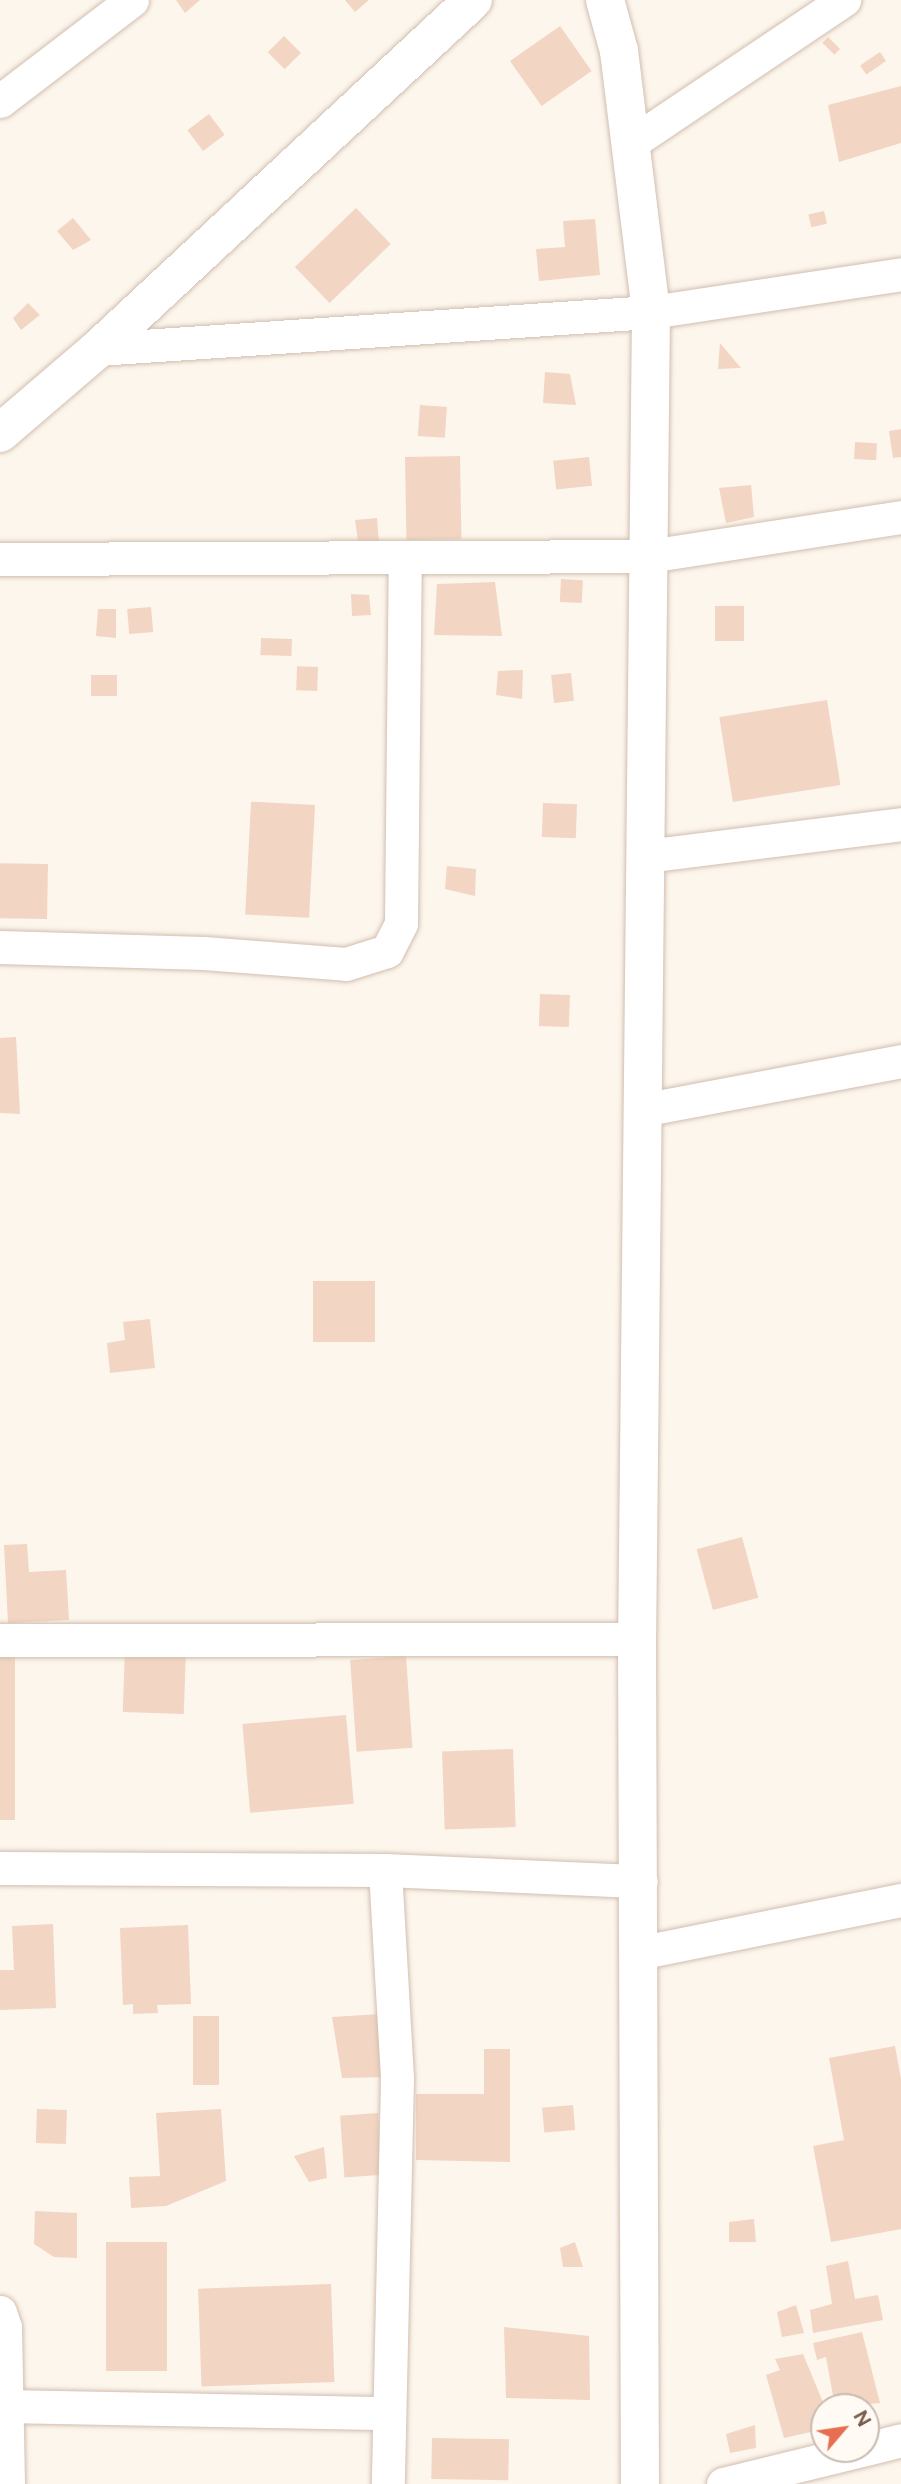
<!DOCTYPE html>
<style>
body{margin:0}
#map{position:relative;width:901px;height:2484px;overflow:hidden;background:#fdf6ec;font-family:Figtree,sans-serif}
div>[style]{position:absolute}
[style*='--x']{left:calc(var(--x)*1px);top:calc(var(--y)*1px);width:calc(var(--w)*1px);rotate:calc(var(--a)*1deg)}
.building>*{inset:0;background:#f3d5c3;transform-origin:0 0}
.roads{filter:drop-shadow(0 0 2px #d1beb0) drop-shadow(0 0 2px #d1beb0)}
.minor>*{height:33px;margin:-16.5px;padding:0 16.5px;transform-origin:16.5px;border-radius:16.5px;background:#fff}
.tertiary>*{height:38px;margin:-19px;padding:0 19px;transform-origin:19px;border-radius:19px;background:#fff}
span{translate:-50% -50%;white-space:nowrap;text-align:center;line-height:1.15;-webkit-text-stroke:7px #fffaf3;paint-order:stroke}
.north{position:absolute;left:810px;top:2393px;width:70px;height:70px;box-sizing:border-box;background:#fffaf3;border:2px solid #cabbb1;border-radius:50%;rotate:61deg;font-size:19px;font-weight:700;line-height:28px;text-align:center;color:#7a5c4d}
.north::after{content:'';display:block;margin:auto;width:24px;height:32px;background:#e76f51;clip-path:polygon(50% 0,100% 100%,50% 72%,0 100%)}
</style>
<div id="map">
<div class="building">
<div style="clip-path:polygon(176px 0,200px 0,185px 13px)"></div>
<div style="clip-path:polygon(345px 0,369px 0,355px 12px)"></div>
<div style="left:560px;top:26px;width:55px;height:61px;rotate:55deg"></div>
<div style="left:284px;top:36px;width:24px;height:23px;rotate:45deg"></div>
<div style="left:828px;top:37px;width:17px;height:8px;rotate:45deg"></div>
<div style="left:880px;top:52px;width:11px;height:24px;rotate:56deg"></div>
<div style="clip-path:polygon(901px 86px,901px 143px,839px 162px,828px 105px)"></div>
<div style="left:209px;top:114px;width:26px;height:27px;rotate:53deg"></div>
<div style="left:356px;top:208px;width:50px;height:85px;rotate:46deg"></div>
<div style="left:824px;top:211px;width:13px;height:16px;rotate:77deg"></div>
<div style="clip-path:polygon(73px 218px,91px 240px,73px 250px,57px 231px)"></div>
<div style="clip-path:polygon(595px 219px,600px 275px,539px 281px,536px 249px,565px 247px,563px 221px)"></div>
<div style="clip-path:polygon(28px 303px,40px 315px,21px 330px,13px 318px)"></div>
<div style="clip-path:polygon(720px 343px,741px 368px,718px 369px)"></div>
<div style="clip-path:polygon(545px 372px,570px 374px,576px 405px,543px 403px)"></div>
<div style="left:420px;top:405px;width:27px;height:31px;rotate:4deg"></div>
<div style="clip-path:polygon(901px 429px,901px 457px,893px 458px,889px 431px)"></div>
<div style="left:855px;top:442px;width:22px;height:17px;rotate:3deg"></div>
<div style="left:460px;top:456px;width:83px;height:55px;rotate:89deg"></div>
<div style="left:589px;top:457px;width:29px;height:36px;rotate:84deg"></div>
<div style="clip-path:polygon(751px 485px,754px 517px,726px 523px,719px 488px)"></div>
<div style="clip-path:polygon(377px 518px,379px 544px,358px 541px,355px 520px)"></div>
<div style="left:561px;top:579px;width:22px;height:23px;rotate:3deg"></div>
<div style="clip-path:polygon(495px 582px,502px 636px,434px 635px,437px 584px)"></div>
<div style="clip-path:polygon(351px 594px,369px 595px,371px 615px,352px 616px)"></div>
<div style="left:715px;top:606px;width:29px;height:35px"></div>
<div style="left:151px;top:607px;width:25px;height:24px;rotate:85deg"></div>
<div style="clip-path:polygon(98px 609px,116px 609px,116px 638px,96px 636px)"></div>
<div style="left:261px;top:638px;width:31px;height:17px;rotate:2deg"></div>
<div style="left:318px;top:667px;width:24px;height:21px;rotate:92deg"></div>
<div style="clip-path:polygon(523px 670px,522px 699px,496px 695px,498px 671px)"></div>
<div style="left:571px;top:673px;width:28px;height:20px;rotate:84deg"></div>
<div style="left:117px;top:675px;width:21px;height:26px;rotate:90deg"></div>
<div style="left:827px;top:700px;width:86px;height:109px;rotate:81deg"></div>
<div style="left:543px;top:803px;width:34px;height:34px;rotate:2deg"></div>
<div style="left:315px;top:805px;width:113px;height:64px;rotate:93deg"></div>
<div style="left:48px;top:864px;width:55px;height:48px;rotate:91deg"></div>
<div style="clip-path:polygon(447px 866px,476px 869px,475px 896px,445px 889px)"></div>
<div style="left:540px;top:994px;width:30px;height:32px;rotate:2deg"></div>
<div style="clip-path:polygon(16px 1037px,20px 1114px,0 1113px,0 1038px)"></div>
<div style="left:313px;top:1281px;width:62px;height:61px"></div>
<div style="clip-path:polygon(150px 1319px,155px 1368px,110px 1373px,107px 1343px,125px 1340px,123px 1322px)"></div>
<div style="left:742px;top:1537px;width:63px;height:47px;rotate:75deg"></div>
<div style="clip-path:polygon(27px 1544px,29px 1572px,66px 1570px,69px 1620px,8px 1623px,4px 1545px)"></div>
<div style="left:125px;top:1648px;width:61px;height:64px;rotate:2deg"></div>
<div style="left:0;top:1655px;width:15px;height:165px"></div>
<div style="left:406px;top:1656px;width:92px;height:56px;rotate:86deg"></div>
<div style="left:346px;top:1715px;width:89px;height:104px;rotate:85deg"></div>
<div style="left:513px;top:1749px;width:78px;height:71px;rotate:88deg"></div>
<div style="clip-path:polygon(53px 1924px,56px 2008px,0 2010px,0 1970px,14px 1970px,12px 1926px)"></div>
<div style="clip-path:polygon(188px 1925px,191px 2004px,157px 2005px,158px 2013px,133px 2014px,133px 2004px,123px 2005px,120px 1928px)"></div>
<div style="clip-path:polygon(380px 2014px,393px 2077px,342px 2078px,332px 2017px)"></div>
<div style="left:193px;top:2016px;width:26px;height:69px"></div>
<div style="clip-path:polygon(895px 2046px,901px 2079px,901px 2229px,831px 2242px,813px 2146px,844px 2140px,829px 2058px)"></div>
<div style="clip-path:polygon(484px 2049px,510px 2049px,510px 2162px,416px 2160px,416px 2094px,484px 2094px)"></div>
<div style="left:573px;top:2105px;width:25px;height:31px;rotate:85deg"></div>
<div style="left:37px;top:2109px;width:30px;height:34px;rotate:2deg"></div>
<div style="clip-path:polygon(221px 2109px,226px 2181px,166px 2206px,131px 2208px,129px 2177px,160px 2176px,156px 2113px)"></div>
<div style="left:378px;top:2113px;width:62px;height:38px;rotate:86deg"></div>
<div style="clip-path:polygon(324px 2147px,327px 2178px,309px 2182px,294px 2156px)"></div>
<div style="clip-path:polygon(35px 2211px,77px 2213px,77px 2258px,54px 2257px,34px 2244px)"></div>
<div style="clip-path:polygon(754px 2219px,756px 2242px,729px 2242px,729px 2222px)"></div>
<div style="left:106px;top:2242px;width:61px;height:129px"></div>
<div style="clip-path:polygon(575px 2242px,583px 2267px,563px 2267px,560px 2248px)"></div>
<div style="clip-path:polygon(848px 2261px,855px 2299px,878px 2295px,883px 2320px,813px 2333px,810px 2310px,832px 2304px,826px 2266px)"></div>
<div style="left:331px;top:2284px;width:98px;height:133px;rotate:88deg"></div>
<div style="clip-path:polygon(796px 2305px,804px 2333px,782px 2337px,777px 2312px)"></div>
<div style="clip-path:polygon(504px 2327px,589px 2336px,590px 2400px,506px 2398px)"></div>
<div style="clip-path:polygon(862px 2332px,880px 2403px,835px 2407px,826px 2357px,817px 2360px,813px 2343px)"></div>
<div style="clip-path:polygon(803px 2354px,825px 2407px,824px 2429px,784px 2438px,766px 2375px,780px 2370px,775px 2359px)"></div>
<div style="clip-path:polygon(755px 2425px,756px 2448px,730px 2453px,726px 2434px)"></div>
<div style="left:432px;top:2438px;width:77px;height:41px;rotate:1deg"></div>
</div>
<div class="roads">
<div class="minor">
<div style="--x:0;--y:101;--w:166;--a:-37.4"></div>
<div style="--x:631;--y:143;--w:257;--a:-33.9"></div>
<div style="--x:98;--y:349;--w:554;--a:-3.83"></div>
<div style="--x:651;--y:312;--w:253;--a:-8.6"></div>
<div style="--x:0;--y:559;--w:649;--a:-0.26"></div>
<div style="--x:649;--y:556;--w:255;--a:-8.8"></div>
<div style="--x:645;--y:856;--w:258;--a:-7.1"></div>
<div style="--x:0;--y:947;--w:204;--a:1.7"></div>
<div style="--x:204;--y:953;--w:142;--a:4.4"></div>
<div style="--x:346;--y:964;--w:43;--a:-17.6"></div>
<div style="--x:387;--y:951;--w:31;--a:-63"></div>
<div style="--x:401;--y:923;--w:365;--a:-89.4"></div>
<div style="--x:642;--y:1110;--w:264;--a:-10.7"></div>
<div style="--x:0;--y:1640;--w:637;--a:-0.09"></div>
<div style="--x:0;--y:1868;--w:385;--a:0.3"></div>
<div style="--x:385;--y:1870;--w:256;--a:2.5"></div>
<div style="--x:385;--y:1870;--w:208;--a:86.7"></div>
<div style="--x:397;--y:2078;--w:406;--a:91.3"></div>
<div style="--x:638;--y:1953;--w:268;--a:-11.4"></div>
<div style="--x:0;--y:2312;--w:16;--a:72"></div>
<div style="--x:5;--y:2327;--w:157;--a:88.9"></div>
<div style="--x:7;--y:2406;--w:380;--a:1.1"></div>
<div style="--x:866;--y:2449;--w:36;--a:-14"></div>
<div style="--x:723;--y:2484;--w:146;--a:-13.8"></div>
</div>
<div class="tertiary">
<div style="--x:605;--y:0;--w:53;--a:74.6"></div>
<div style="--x:619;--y:51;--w:263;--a:83"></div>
<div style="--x:651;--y:312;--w:1327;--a:90.6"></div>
<div style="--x:637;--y:1639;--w:845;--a:89.8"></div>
<div style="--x:0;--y:433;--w:129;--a:-40.6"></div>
<div style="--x:98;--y:349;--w:512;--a:-42.94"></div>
</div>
</div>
<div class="north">N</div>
</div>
